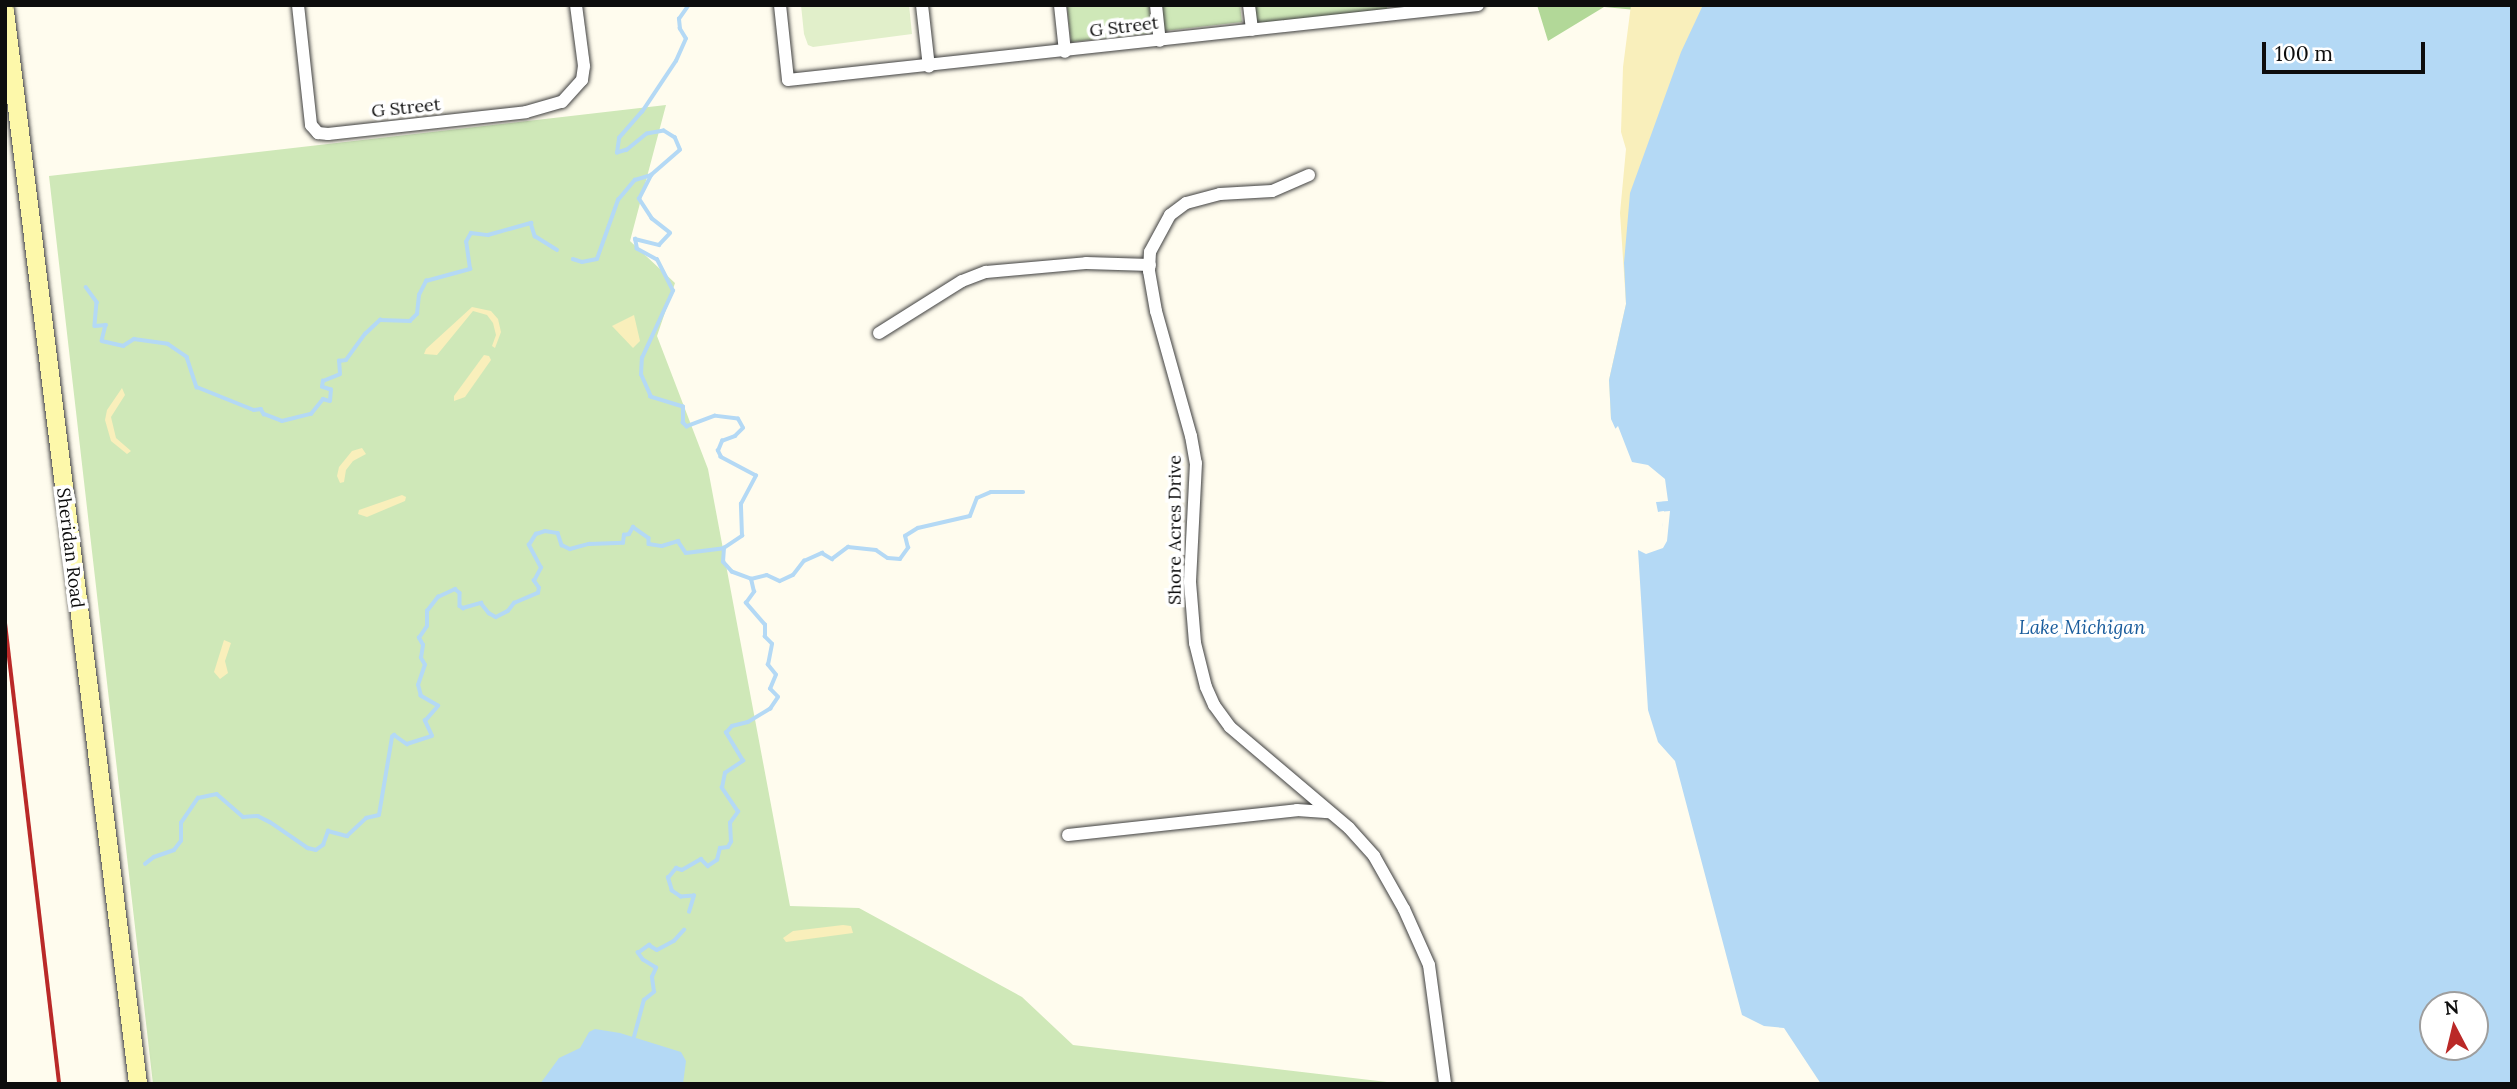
<!DOCTYPE html>
<style>
body{margin:0}
#map{position:relative;width:2517px;height:1089px;overflow:hidden;background:#fffcee;font-family:Lora,serif}
div>[style]{position:absolute}
[style*='--x']{left:calc(var(--x)*1px);top:calc(var(--y)*1px);width:calc(var(--w)*1px);rotate:calc(var(--a)*1deg)}
.green>*{inset:0;background:#cfe8b8}
.forest>*{inset:0;background:#b2d898}
.sand>*{inset:0;background:#f9efbb}
.pitch>*{inset:0;background:#e1efca}
.water>*{inset:0;background:#b4d9f5}
.pier>*{inset:0;background:#fffcee}
.stream>*{height:3.5px;margin:-1.75px;padding:0 1.75px;transform-origin:1.75px;border-radius:1.75px;background:#b4d9f5}
.roads{filter:drop-shadow(0 0 2px #404040) drop-shadow(0 0 2px #404040)}
.street>*{height:12px;margin:-6px;padding:0 6px;transform-origin:6px;border-radius:6px;background:#fff}
.secondary>*{height:18px;margin:-9px;padding:0 9px;transform-origin:9px;border-radius:9px;background:#fdf8aa}
.rail>*{height:3.5px;margin:-1.75px;padding:0 1.75px;transform-origin:1.75px;border-radius:1.75px;background:#ba2928}
span{translate:-50% -50%;white-space:nowrap;text-align:center;line-height:1.15;-webkit-text-stroke:7px #fff;paint-order:stroke}
.street-label{font-size:18px;color:#0d0d0d}
.water-label{font-size:19px;color:#195c9c;font-style:italic}
.frame{position:absolute;inset:0;border:7px solid #0d0d0d;pointer-events:none}
.north{position:absolute;left:2419px;top:991px;width:70px;height:70px;box-sizing:border-box;background:#fff;border:2px solid #9e9e9e;border-radius:50%;rotate:353deg;font-size:19px;font-weight:700;line-height:28px;text-align:center;color:#0d0d0d}
.north::after{content:'';display:block;margin:auto;width:24px;height:32px;background:#ba2928;clip-path:polygon(50% 0,100% 100%,50% 72%,0 100%)}
.scale{position:absolute;left:2262px;top:42px;width:163px;height:32px;box-sizing:border-box;border:4px solid #0d0d0d;border-top:0;padding-left:9px;font-size:21px;line-height:24px;white-space:nowrap;color:#0d0d0d;-webkit-text-stroke:5px #fff;paint-order:stroke}
</style>
<div id="map">
<div class="green">
<div style="clip-path:polygon(1067px 5px,1149px 5px,1152px 33px,1071px 42px)"></div>
<div style="clip-path:polygon(1161px 5px,1240px 5px,1242px 22px,1164px 31px)"></div>
<div style="clip-path:polygon(1253px 5px,1387px 5px,1387px 10px,1255px 25px)"></div>
<div style="clip-path:polygon(666px 105px,630px 241px,675px 283px,657px 336px,708px 469px,790px 906px,859px 908px,1022px 997px,1073px 1045px,1404px 1084px,153px 1084px,49px 176px)"></div>
</div>
<div class="forest">
<div style="clip-path:polygon(1537px 5px,1690px 5px,1690px 15px,1604px 7px,1548px 41px)"></div>
</div>
<div class="sand">
<div style="clip-path:polygon(1631px 5px,1828px 5px,1611px 419px,1609px 380px,1626px 304px,1620px 213px,1626px 149px,1621px 132px,1623px 67px)"></div>
<div style="clip-path:polygon(472px 307px,491px 311px,498px 319px,501px 332px,495px 348px,492px 346px,496px 335px,493px 323px,487px 315px,473px 311px,437px 355px,424px 354px,426px 349px)"></div>
<div style="clip-path:polygon(634px 315px,640px 341px,633px 348px,612px 326px)"></div>
<div style="clip-path:polygon(484px 355px,489px 356px,491px 360px,465px 397px,454px 401px,454px 396px)"></div>
<div style="clip-path:polygon(122px 388px,125px 395px,111px 417px,116px 438px,131px 451px,127px 454px,111px 441px,105px 420px,107px 410px)"></div>
<div style="clip-path:polygon(362px 448px,366px 454px,353px 461px,346px 470px,344px 482px,340px 483px,337px 476px,339px 467px,352px 451px)"></div>
<div style="clip-path:polygon(402px 495px,406px 497px,405px 501px,367px 517px,358px 514px,359px 510px)"></div>
<div style="clip-path:polygon(224px 640px,231px 643px,225px 661px,228px 673px,220px 679px,214px 672px)"></div>
<div style="clip-path:polygon(843px 925px,851px 926px,853px 933px,786px 942px,783px 938px,793px 931px)"></div>
</div>
<div class="pitch">
<div style="clip-path:polygon(801px 5px,909px 5px,912px 34px,813px 47px,808px 45px,804px 34px)"></div>
</div>
<div class="water">
<div style="clip-path:polygon(evenodd,1703px 5px,2512px 5px,2512px 1084px,1821px 1084px,1784px 1028px,1764px 1026px,1742px 1015px,1675px 761px,1658px 742px,1648px 710px,1638px 550px,1661px 546px,1664px 511px,1658px 512px,1656px 502px,1663px 501px,1656px 477px,1631px 463px,1611px 419px,1609px 380px,1626px 304px,1624px 263px,1630px 193px,1681px 52px,1703px 5px,2433px 1005px,2475px 1005px,2475px 1047px,2433px 1047px,2433px 1005px)"></div>
<div style="clip-path:polygon(595px 1029px,620px 1033px,681px 1052px,686px 1061px,683px 1084px,540px 1084px,559px 1058px,580px 1048px,589px 1032px)"></div>
</div>
<div class="pier">
<div style="clip-path:polygon(1618px 426px,1632px 462px,1648px 465px,1665px 479px,1668px 501px,1653px 502px,1659px 498px,1653px 479px,1628px 465px,1613px 431px)"></div>
<div style="clip-path:polygon(1670px 511px,1667px 541px,1663px 548px,1646px 554px,1638px 550px,1637px 547px,1658px 543px,1663px 523px,1662px 515px,1657px 516px,1658px 512px)"></div>
</div>
<div class="stream">
<div style="--x:573;--y:259;--w:9;--a:18"></div>
<div style="--x:582;--y:262;--w:15;--a:-11"></div>
<div style="--x:597;--y:259;--w:63;--a:-70.4"></div>
<div style="--x:618;--y:200;--w:26;--a:-50"></div>
<div style="--x:635;--y:180;--w:17;--a:-17"></div>
<div style="--x:651;--y:175;--w:38;--a:-41"></div>
<div style="--x:680;--y:150;--w:13;--a:-113"></div>
<div style="--x:675;--y:138;--w:13;--a:-148"></div>
<div style="--x:664;--y:131;--w:17;--a:170"></div>
<div style="--x:647;--y:134;--w:26;--a:141"></div>
<div style="--x:627;--y:150;--w:10;--a:163"></div>
<div style="--x:617;--y:153;--w:15;--a:-82"></div>
<div style="--x:619;--y:138;--w:35;--a:-49"></div>
<div style="--x:642;--y:112;--w:61;--a:-56.3"></div>
<div style="--x:676;--y:61;--w:24;--a:-66"></div>
<div style="--x:686;--y:39;--w:12;--a:-121"></div>
<div style="--x:680;--y:29;--w:10;--a:-96"></div>
<div style="--x:679;--y:19;--w:16;--a:-55"></div>
<div style="--x:688;--y:6;--w:3;--a:-162"></div>
<div style="--x:86;--y:287;--w:19;--a:54"></div>
<div style="--x:97;--y:302;--w:24;--a:95"></div>
<div style="--x:95;--y:326;--w:11;--a:-5"></div>
<div style="--x:106;--y:325;--w:16;--a:104"></div>
<div style="--x:102;--y:341;--w:22;--a:13"></div>
<div style="--x:123;--y:346;--w:13;--a:-32"></div>
<div style="--x:134;--y:339;--w:34;--a:8"></div>
<div style="--x:168;--y:344;--w:23;--a:34"></div>
<div style="--x:187;--y:357;--w:32;--a:72"></div>
<div style="--x:197;--y:387;--w:61;--a:22"></div>
<div style="--x:254;--y:410;--w:7;--a:-8"></div>
<div style="--x:261;--y:409;--w:6;--a:59"></div>
<div style="--x:264;--y:414;--w:19;--a:21"></div>
<div style="--x:282;--y:421;--w:30;--a:-14"></div>
<div style="--x:311;--y:414;--w:19;--a:-51"></div>
<div style="--x:323;--y:399;--w:7;--a:16"></div>
<div style="--x:330;--y:401;--w:11;--a:-85"></div>
<div style="--x:331;--y:390;--w:9;--a:-162"></div>
<div style="--x:322;--y:387;--w:6;--a:-81"></div>
<div style="--x:323;--y:381;--w:18;--a:-22"></div>
<div style="--x:340;--y:374;--w:13;--a:-94"></div>
<div style="--x:339;--y:361;--w:7;--a:-8"></div>
<div style="--x:346;--y:360;--w:32;--a:-54"></div>
<div style="--x:365;--y:334;--w:21;--a:-43"></div>
<div style="--x:380;--y:320;--w:30;--a:2"></div>
<div style="--x:410;--y:321;--w:10;--a:-45"></div>
<div style="--x:417;--y:314;--w:19;--a:-84"></div>
<div style="--x:419;--y:295;--w:16;--a:-63"></div>
<div style="--x:426;--y:281;--w:46;--a:-15.3"></div>
<div style="--x:470;--y:269;--w:27;--a:-98"></div>
<div style="--x:466;--y:242;--w:10;--a:-61"></div>
<div style="--x:471;--y:233;--w:17;--a:7"></div>
<div style="--x:488;--y:235;--w:45;--a:-15.6"></div>
<div style="--x:531;--y:223;--w:14;--a:73"></div>
<div style="--x:535;--y:236;--w:26;--a:32"></div>
<div style="--x:751;--y:579;--w:16;--a:-14"></div>
<div style="--x:767;--y:575;--w:14;--a:25"></div>
<div style="--x:780;--y:581;--w:14;--a:-25"></div>
<div style="--x:793;--y:575;--w:18;--a:-52"></div>
<div style="--x:804;--y:561;--w:20;--a:-24"></div>
<div style="--x:822;--y:553;--w:12;--a:31"></div>
<div style="--x:832;--y:559;--w:20;--a:-37"></div>
<div style="--x:848;--y:547;--w:28;--a:6"></div>
<div style="--x:876;--y:550;--w:14;--a:34"></div>
<div style="--x:888;--y:558;--w:12;--a:5"></div>
<div style="--x:900;--y:559;--w:14;--a:-54"></div>
<div style="--x:908;--y:548;--w:12;--a:-104"></div>
<div style="--x:905;--y:536;--w:15;--a:-32"></div>
<div style="--x:918;--y:528;--w:53;--a:-13"></div>
<div style="--x:970;--y:516;--w:19;--a:-69"></div>
<div style="--x:977;--y:498;--w:15;--a:-23"></div>
<div style="--x:991;--y:492;--w:32;--a:0"></div>
<div style="--x:145;--y:864;--w:11;--a:-38"></div>
<div style="--x:154;--y:857;--w:21;--a:-19"></div>
<div style="--x:174;--y:850;--w:11;--a:-52"></div>
<div style="--x:181;--y:841;--w:18;--a:-90"></div>
<div style="--x:181;--y:823;--w:30;--a:-56"></div>
<div style="--x:198;--y:798;--w:19;--a:-12"></div>
<div style="--x:217;--y:794;--w:35;--a:41"></div>
<div style="--x:243;--y:817;--w:15;--a:-4"></div>
<div style="--x:258;--y:816;--w:13;--a:27"></div>
<div style="--x:270;--y:822;--w:46;--a:34.4"></div>
<div style="--x:308;--y:848;--w:8;--a:14"></div>
<div style="--x:316;--y:850;--w:9;--a:-36"></div>
<div style="--x:323;--y:845;--w:15;--a:-70"></div>
<div style="--x:328;--y:831;--w:20;--a:15"></div>
<div style="--x:347;--y:836;--w:26;--a:-43"></div>
<div style="--x:366;--y:818;--w:13;--a:-13"></div>
<div style="--x:379;--y:815;--w:79;--a:-80.5"></div>
<div style="--x:392;--y:737;--w:3;--a:-45"></div>
<div style="--x:394;--y:735;--w:16;--a:35"></div>
<div style="--x:407;--y:744;--w:26;--a:-18"></div>
<div style="--x:432;--y:736;--w:17;--a:-115"></div>
<div style="--x:425;--y:721;--w:20;--a:-49"></div>
<div style="--x:438;--y:706;--w:20;--a:-150"></div>
<div style="--x:421;--y:696;--w:11;--a:-105"></div>
<div style="--x:418;--y:685;--w:21;--a:-71"></div>
<div style="--x:425;--y:665;--w:8;--a:-120"></div>
<div style="--x:421;--y:658;--w:13;--a:-81"></div>
<div style="--x:423;--y:645;--w:8;--a:-120"></div>
<div style="--x:419;--y:638;--w:14;--a:-56"></div>
<div style="--x:427;--y:626;--w:15;--a:-90"></div>
<div style="--x:427;--y:611;--w:18;--a:-52"></div>
<div style="--x:438;--y:597;--w:19;--a:-25"></div>
<div style="--x:455;--y:589;--w:6;--a:39"></div>
<div style="--x:460;--y:593;--w:13;--a:90"></div>
<div style="--x:460;--y:606;--w:4;--a:34"></div>
<div style="--x:463;--y:608;--w:19;--a:-16"></div>
<div style="--x:481;--y:603;--w:13;--a:51"></div>
<div style="--x:489;--y:613;--w:8;--a:30"></div>
<div style="--x:496;--y:617;--w:13;--a:-27"></div>
<div style="--x:508;--y:611;--w:10;--a:-53"></div>
<div style="--x:514;--y:603;--w:26;--a:-23"></div>
<div style="--x:538;--y:593;--w:5;--a:-79"></div>
<div style="--x:539;--y:588;--w:9;--a:-126"></div>
<div style="--x:534;--y:581;--w:15;--a:-62"></div>
<div style="--x:541;--y:568;--w:26;--a:-118"></div>
<div style="--x:529;--y:545;--w:13;--a:-58"></div>
<div style="--x:536;--y:534;--w:9;--a:-18"></div>
<div style="--x:545;--y:531;--w:13;--a:9"></div>
<div style="--x:558;--y:533;--w:13;--a:72"></div>
<div style="--x:562;--y:545;--w:9;--a:27"></div>
<div style="--x:570;--y:549;--w:20;--a:-15"></div>
<div style="--x:589;--y:544;--w:34;--a:-2"></div>
<div style="--x:623;--y:543;--w:8;--a:-83"></div>
<div style="--x:624;--y:535;--w:5;--a:-11"></div>
<div style="--x:629;--y:534;--w:8;--a:-60"></div>
<div style="--x:633;--y:527;--w:19;--a:35"></div>
<div style="--x:649;--y:538;--w:6;--a:90"></div>
<div style="--x:649;--y:544;--w:13;--a:9"></div>
<div style="--x:662;--y:546;--w:17;--a:-17"></div>
<div style="--x:678;--y:541;--w:14;--a:56"></div>
<div style="--x:686;--y:553;--w:38;--a:-7"></div>
<div style="--x:724;--y:548;--w:22;--a:-34"></div>
<div style="--x:742;--y:536;--w:32;--a:-92"></div>
<div style="--x:741;--y:504;--w:32;--a:-62"></div>
<div style="--x:756;--y:476;--w:40;--a:-152"></div>
<div style="--x:721;--y:457;--w:7;--a:-117"></div>
<div style="--x:718;--y:451;--w:11;--a:-68"></div>
<div style="--x:722;--y:441;--w:14;--a:-21"></div>
<div style="--x:735;--y:436;--w:11;--a:-45"></div>
<div style="--x:743;--y:428;--w:10;--a:-119"></div>
<div style="--x:738;--y:419;--w:23;--a:-173"></div>
<div style="--x:715;--y:416;--w:30;--a:159"></div>
<div style="--x:687;--y:427;--w:6;--a:-135"></div>
<div style="--x:683;--y:423;--w:16;--a:-90"></div>
<div style="--x:683;--y:407;--w:34;--a:-163"></div>
<div style="--x:651;--y:397;--w:24;--a:-114"></div>
<div style="--x:641;--y:375;--w:17;--a:-87"></div>
<div style="--x:642;--y:358;--w:74;--a:-65.2"></div>
<div style="--x:673;--y:291;--w:35;--a:-117"></div>
<div style="--x:657;--y:260;--w:23;--a:-151"></div>
<div style="--x:637;--y:249;--w:10;--a:-101"></div>
<div style="--x:635;--y:239;--w:25;--a:14"></div>
<div style="--x:659;--y:245;--w:16;--a:-47"></div>
<div style="--x:670;--y:233;--w:23;--a:-142"></div>
<div style="--x:652;--y:219;--w:24;--a:-123"></div>
<div style="--x:639;--y:199;--w:27;--a:-63"></div>
<div style="--x:689;--y:912;--w:17;--a:-73"></div>
<div style="--x:694;--y:896;--w:13;--a:176"></div>
<div style="--x:681;--y:897;--w:11;--a:-146"></div>
<div style="--x:672;--y:891;--w:14;--a:-107"></div>
<div style="--x:668;--y:878;--w:13;--a:-51"></div>
<div style="--x:676;--y:868;--w:6;--a:18"></div>
<div style="--x:682;--y:870;--w:22;--a:-30"></div>
<div style="--x:701;--y:859;--w:10;--a:45"></div>
<div style="--x:708;--y:866;--w:11;--a:-34"></div>
<div style="--x:717;--y:860;--w:12;--a:-76"></div>
<div style="--x:720;--y:848;--w:8;--a:-7"></div>
<div style="--x:728;--y:847;--w:6;--a:-59"></div>
<div style="--x:731;--y:842;--w:19;--a:-93"></div>
<div style="--x:730;--y:823;--w:14;--a:-54"></div>
<div style="--x:738;--y:812;--w:29;--a:-124"></div>
<div style="--x:722;--y:788;--w:15;--a:-79"></div>
<div style="--x:725;--y:773;--w:22;--a:-34"></div>
<div style="--x:743;--y:761;--w:33;--a:-121"></div>
<div style="--x:726;--y:733;--w:9;--a:-49"></div>
<div style="--x:732;--y:726;--w:16;--a:-14"></div>
<div style="--x:748;--y:722;--w:26;--a:-31"></div>
<div style="--x:770;--y:709;--w:14;--a:-56"></div>
<div style="--x:778;--y:697;--w:11;--a:-135"></div>
<div style="--x:770;--y:689;--w:15;--a:-67"></div>
<div style="--x:776;--y:675;--w:13;--a:-129"></div>
<div style="--x:768;--y:665;--w:21;--a:-79"></div>
<div style="--x:772;--y:644;--w:10;--a:-135"></div>
<div style="--x:765;--y:637;--w:12;--a:-90"></div>
<div style="--x:765;--y:625;--w:29;--a:-131"></div>
<div style="--x:746;--y:603;--w:14;--a:-54"></div>
<div style="--x:754;--y:592;--w:13;--a:-103"></div>
<div style="--x:751;--y:579;--w:20;--a:-160"></div>
<div style="--x:732;--y:572;--w:13;--a:-132"></div>
<div style="--x:723;--y:562;--w:14;--a:-86"></div>
<div style="--x:634;--y:1037;--w:38;--a:-75"></div>
<div style="--x:644;--y:1000;--w:13;--a:-39"></div>
<div style="--x:654;--y:992;--w:15;--a:-98"></div>
<div style="--x:652;--y:977;--w:10;--a:-66"></div>
<div style="--x:656;--y:968;--w:15;--a:-148"></div>
<div style="--x:643;--y:960;--w:9;--a:-126"></div>
<div style="--x:638;--y:953;--w:14;--a:-36"></div>
<div style="--x:649;--y:945;--w:9;--a:32"></div>
<div style="--x:657;--y:950;--w:19;--a:-28"></div>
<div style="--x:674;--y:941;--w:15;--a:-48"></div>
</div>
<div class="roads">
<div class="street">
<div style="--x:298;--y:5;--w:121;--a:83.8"></div>
<div style="--x:311;--y:125;--w:11;--a:49"></div>
<div style="--x:318;--y:133;--w:10;--a:6"></div>
<div style="--x:328;--y:134;--w:199;--a:-6.3"></div>
<div style="--x:526;--y:112;--w:37;--a:-16"></div>
<div style="--x:562;--y:102;--w:30;--a:-48"></div>
<div style="--x:582;--y:80;--w:14;--a:-82"></div>
<div style="--x:584;--y:66;--w:62;--a:-97.5"></div>
<div style="--x:780;--y:5;--w:75;--a:83.9"></div>
<div style="--x:788;--y:80;--w:694;--a:-6.2"></div>
<div style="--x:922;--y:5;--w:62;--a:83.6"></div>
<div style="--x:1060;--y:5;--w:47;--a:83.9"></div>
<div style="--x:1156;--y:5;--w:36;--a:84"></div>
<div style="--x:1249;--y:5;--w:25;--a:83"></div>
<div style="--x:1309;--y:175;--w:40;--a:156.6"></div>
<div style="--x:1272;--y:191;--w:52;--a:176.7"></div>
<div style="--x:1220;--y:194;--w:35;--a:165"></div>
<div style="--x:1186;--y:203;--w:20;--a:143"></div>
<div style="--x:1170;--y:215;--w:42;--a:118.4"></div>
<div style="--x:1150;--y:252;--w:19;--a:93"></div>
<div style="--x:1149;--y:271;--w:41;--a:80.1"></div>
<div style="--x:1156;--y:311;--w:130;--a:74.4"></div>
<div style="--x:1191;--y:436;--w:27;--a:80"></div>
<div style="--x:1196;--y:463;--w:119;--a:92.9"></div>
<div style="--x:1190;--y:582;--w:61;--a:85.3"></div>
<div style="--x:1195;--y:643;--w:45;--a:76"></div>
<div style="--x:1206;--y:687;--w:20;--a:66"></div>
<div style="--x:1214;--y:705;--w:27;--a:54"></div>
<div style="--x:1230;--y:727;--w:156;--a:40.3"></div>
<div style="--x:1349;--y:828;--w:38;--a:48"></div>
<div style="--x:1374;--y:856;--w:61;--a:60.5"></div>
<div style="--x:1404;--y:909;--w:61;--a:65.9"></div>
<div style="--x:1429;--y:965;--w:120;--a:82.3"></div>
<div style="--x:879;--y:333;--w:98;--a:-32.1"></div>
<div style="--x:962;--y:281;--w:26;--a:-21"></div>
<div style="--x:986;--y:272;--w:100;--a:-5.1"></div>
<div style="--x:1086;--y:263;--w:64;--a:1.8"></div>
<div style="--x:1068;--y:835;--w:230;--a:-6.2"></div>
<div style="--x:1297;--y:810;--w:32;--a:4"></div>
</div>
<div class="secondary">
<div style="--x:5;--y:11;--w:1081;--a:82.93"></div>
</div>
</div>
<div class="rail">
<div style="--x:5;--y:619;--w:468;--a:83.3"></div>
</div>
<div class="street-label">
<span style="left:1124px;top:27px;rotate:-7deg">G Street</span>
<span style="left:406px;top:108px;rotate:-6deg">G Street</span>
<span style="left:1175px;top:530px;rotate:-90deg">Shore Acres Drive</span>
<span style="left:70px;top:548px;rotate:83deg">Sheridan Road</span>
</div>
<div class="water-label">
<span style="left:2082px;top:628px">Lake Michigan</span>
</div>
<div class="frame"></div>
<div class="north">N</div>
<div class="scale">100 m</div>
</div>
